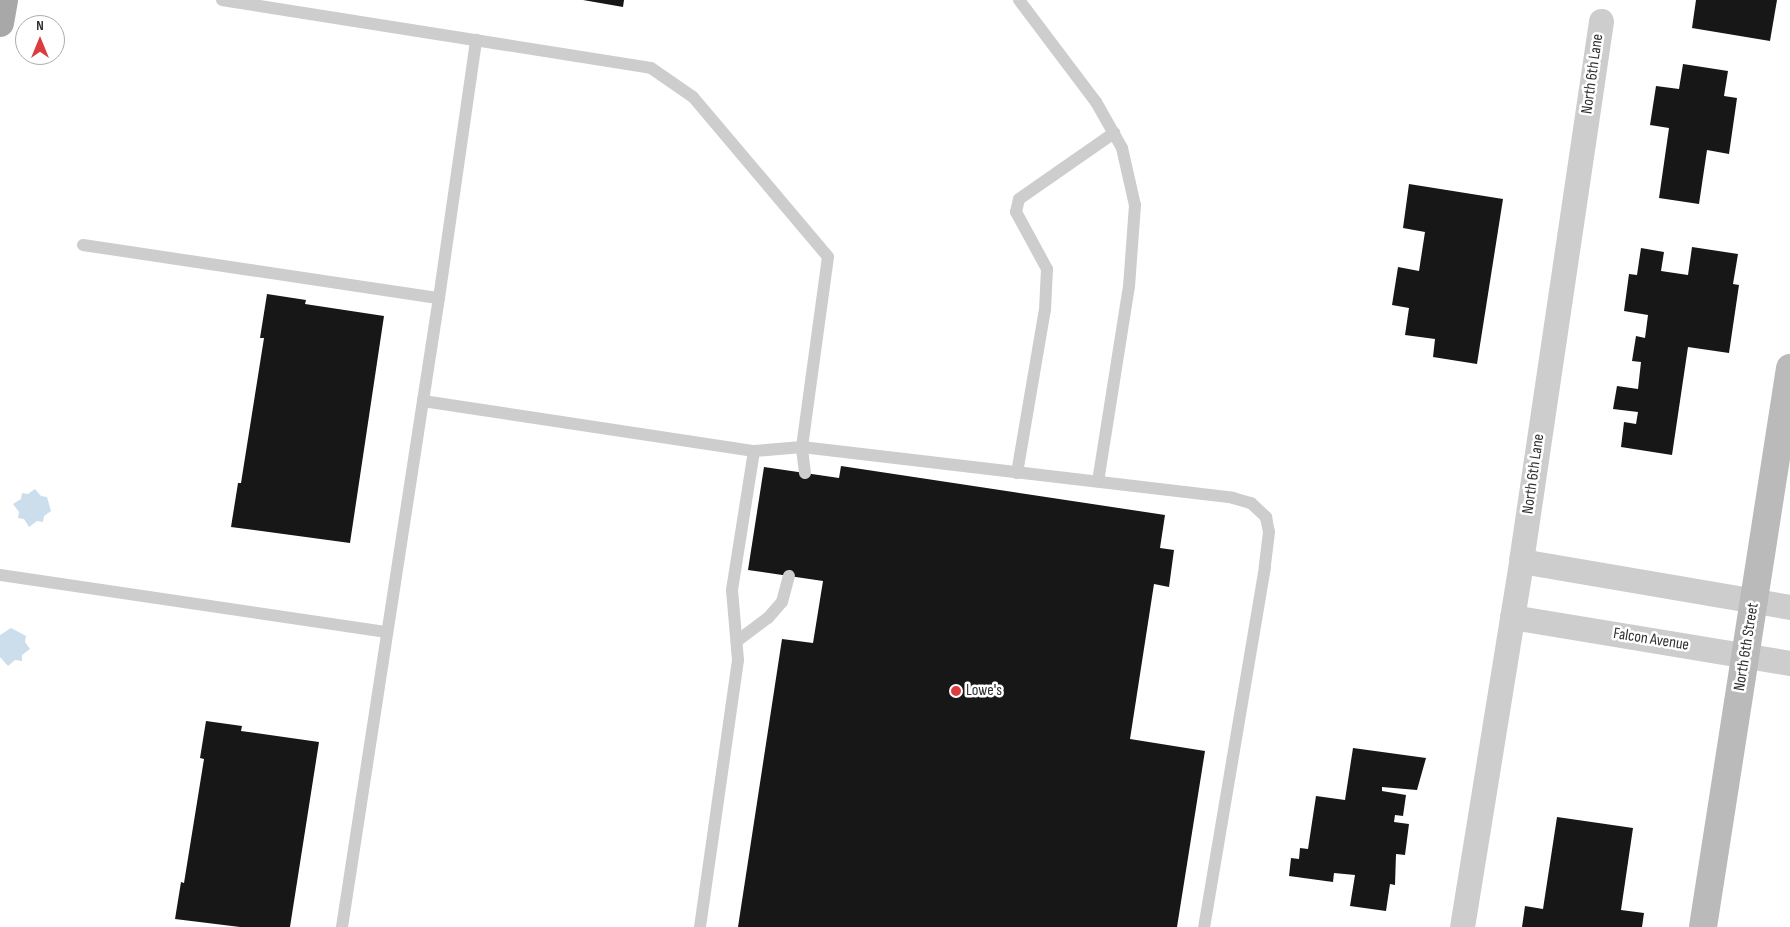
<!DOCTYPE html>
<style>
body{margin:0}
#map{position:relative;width:1790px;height:927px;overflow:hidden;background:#fff;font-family:"Sofia Sans Condensed",sans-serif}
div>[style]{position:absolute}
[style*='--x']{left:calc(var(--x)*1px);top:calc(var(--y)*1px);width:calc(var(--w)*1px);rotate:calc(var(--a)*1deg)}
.water>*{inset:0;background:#ccddeb}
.building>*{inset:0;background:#171717}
.lane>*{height:12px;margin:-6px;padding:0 6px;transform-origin:6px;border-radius:6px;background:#cdcdcd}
.street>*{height:25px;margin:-12.5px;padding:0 12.5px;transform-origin:12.5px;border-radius:12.5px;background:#cdcdcd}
.secondary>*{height:28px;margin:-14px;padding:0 14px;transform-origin:14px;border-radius:14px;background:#bababa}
.primary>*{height:28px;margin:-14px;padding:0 14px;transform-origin:14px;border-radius:14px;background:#a8a8a8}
.dots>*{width:14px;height:14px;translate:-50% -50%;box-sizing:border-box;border:2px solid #fff;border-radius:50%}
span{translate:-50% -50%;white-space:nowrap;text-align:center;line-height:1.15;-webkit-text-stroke:5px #fff;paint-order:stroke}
.street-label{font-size:16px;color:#303030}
.poi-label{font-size:16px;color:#303030}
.left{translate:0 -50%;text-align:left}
.north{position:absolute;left:15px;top:15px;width:50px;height:50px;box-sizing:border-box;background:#fff;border:1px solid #acacac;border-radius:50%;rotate:0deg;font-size:14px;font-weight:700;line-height:20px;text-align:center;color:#303030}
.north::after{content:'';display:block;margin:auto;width:18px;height:22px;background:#dd3c3f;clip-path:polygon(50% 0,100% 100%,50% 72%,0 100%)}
</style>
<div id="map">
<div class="water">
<div style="clip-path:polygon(35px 489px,41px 496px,47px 497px,51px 511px,44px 516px,43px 522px,37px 521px,29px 527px,24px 519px,18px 518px,19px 512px,13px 504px,21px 499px,22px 493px,28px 494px)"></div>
<div style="clip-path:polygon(11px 628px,26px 636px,25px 642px,30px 649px,22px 655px,22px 661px,15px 660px,8px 666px,0 657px,0 635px)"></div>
</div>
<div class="building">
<div style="clip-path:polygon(583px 0,624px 0,623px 7px)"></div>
<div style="clip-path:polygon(1696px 0,1777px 0,1770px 41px,1692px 28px)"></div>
<div style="clip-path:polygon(1683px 64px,1728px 71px,1724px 96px,1737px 98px,1729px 154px,1707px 150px,1699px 204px,1659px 198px,1669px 128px,1650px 125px,1656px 86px,1679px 89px)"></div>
<div style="clip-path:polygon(1409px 184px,1503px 199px,1477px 364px,1433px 357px,1435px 339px,1405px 335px,1409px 308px,1392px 305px,1398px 267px,1419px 271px,1425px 232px,1403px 228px)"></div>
<div style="clip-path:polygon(1692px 247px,1738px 254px,1733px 284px,1739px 285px,1729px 353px,1688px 347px,1672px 455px,1621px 447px,1624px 422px,1636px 424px,1638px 412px,1613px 409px,1617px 386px,1638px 389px,1641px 362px,1632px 361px,1636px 336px,1645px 338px,1648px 315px,1624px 311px,1629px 274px,1637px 275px,1641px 248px,1664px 252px,1661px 271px,1688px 275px)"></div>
<div style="clip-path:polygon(267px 294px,306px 300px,305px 304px,384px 316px,350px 543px,231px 527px,238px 483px,241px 483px,264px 338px,260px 338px)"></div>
<div style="clip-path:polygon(841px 466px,1165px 515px,1160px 548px,1174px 550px,1169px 587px,1154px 584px,1130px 739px,1205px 751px,1177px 927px,738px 927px,782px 639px,813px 643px,823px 581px,748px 570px,764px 467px,839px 478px)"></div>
<div style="clip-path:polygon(206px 721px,242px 726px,241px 731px,319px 742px,290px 927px,240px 927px,175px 919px,181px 882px,184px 883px,204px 759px,200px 758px)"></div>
<div style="clip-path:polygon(1353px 748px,1426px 758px,1417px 790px,1382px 787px,1382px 791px,1406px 795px,1403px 816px,1395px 815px,1394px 822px,1409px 824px,1405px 855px,1396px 854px,1395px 885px,1390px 884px,1386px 911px,1350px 906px,1355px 875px,1334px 873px,1333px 882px,1289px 876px,1291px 858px,1299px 859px,1300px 848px,1308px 849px,1316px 796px,1345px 800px)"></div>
<div style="clip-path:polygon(1557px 817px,1633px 828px,1621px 910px,1644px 913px,1642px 927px,1522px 927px,1525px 906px,1543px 909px)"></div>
</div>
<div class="lane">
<div style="--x:222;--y:0;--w:434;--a:9"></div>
<div style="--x:651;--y:68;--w:51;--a:34.6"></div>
<div style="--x:693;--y:97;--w:209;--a:49.8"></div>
<div style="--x:828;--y:257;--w:192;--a:97.8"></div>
<div style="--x:802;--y:447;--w:48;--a:175.2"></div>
<div style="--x:1019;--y:0;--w:128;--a:53"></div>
<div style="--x:1096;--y:102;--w:53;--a:60.5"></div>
<div style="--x:1122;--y:148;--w:58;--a:77.2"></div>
<div style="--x:1135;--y:205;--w:81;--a:94.2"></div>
<div style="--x:1129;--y:286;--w:198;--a:99"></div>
<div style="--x:83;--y:245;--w:360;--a:8.5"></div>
<div style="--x:439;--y:298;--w:261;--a:-81.8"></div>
<div style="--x:423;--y:401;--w:104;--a:-81.2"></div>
<div style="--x:805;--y:473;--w:26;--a:-97"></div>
<div style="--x:802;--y:447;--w:434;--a:6.7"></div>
<div style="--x:1233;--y:498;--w:19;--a:16"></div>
<div style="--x:1251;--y:503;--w:21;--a:43"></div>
<div style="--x:1266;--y:517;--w:15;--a:79"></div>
<div style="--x:1269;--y:532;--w:35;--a:97"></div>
<div style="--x:1265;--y:567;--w:365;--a:99.6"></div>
<div style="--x:1017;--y:473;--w:165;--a:-80.3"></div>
<div style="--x:1045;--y:310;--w:41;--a:-87.2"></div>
<div style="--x:1047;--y:269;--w:65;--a:-118.5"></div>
<div style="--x:1016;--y:212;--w:13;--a:-77"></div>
<div style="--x:1019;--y:199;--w:116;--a:-34.8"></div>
<div style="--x:0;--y:575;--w:391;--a:8.4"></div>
<div style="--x:737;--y:641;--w:39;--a:-37"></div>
<div style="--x:768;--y:618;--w:21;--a:-49"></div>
<div style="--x:782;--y:602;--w:27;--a:-75"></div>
<div style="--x:342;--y:927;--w:532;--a:-81.25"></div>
<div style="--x:423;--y:401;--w:335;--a:8.6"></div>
<div style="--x:754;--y:451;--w:141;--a:99"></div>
<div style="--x:732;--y:590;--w:70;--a:85.1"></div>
<div style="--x:738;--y:660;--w:270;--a:98.1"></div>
</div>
<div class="street">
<div style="--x:1521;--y:561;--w:273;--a:9.7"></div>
<div style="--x:1512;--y:617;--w:282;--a:9.4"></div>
<div style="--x:1462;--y:927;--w:371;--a:-80.8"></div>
<div style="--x:1521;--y:561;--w:546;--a:-81.57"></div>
</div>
<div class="secondary">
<div style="--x:1703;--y:927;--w:566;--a:-81.15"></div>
</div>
<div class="primary">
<div style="--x:0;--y:23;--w:23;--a:-80"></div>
</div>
<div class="dots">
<div style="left:956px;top:691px;background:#dd3c3f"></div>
</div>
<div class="street-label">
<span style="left:1593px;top:74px;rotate:-82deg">North 6th Lane</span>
<span style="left:1534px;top:474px;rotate:-82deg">North 6th Lane</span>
<span style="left:1651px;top:640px;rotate:9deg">Falcon Avenue</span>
<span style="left:1747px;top:647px;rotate:-81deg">North 6th Street</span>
</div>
<div class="poi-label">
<span class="left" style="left:966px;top:691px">Lowe's</span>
</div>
<div class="north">N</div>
</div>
